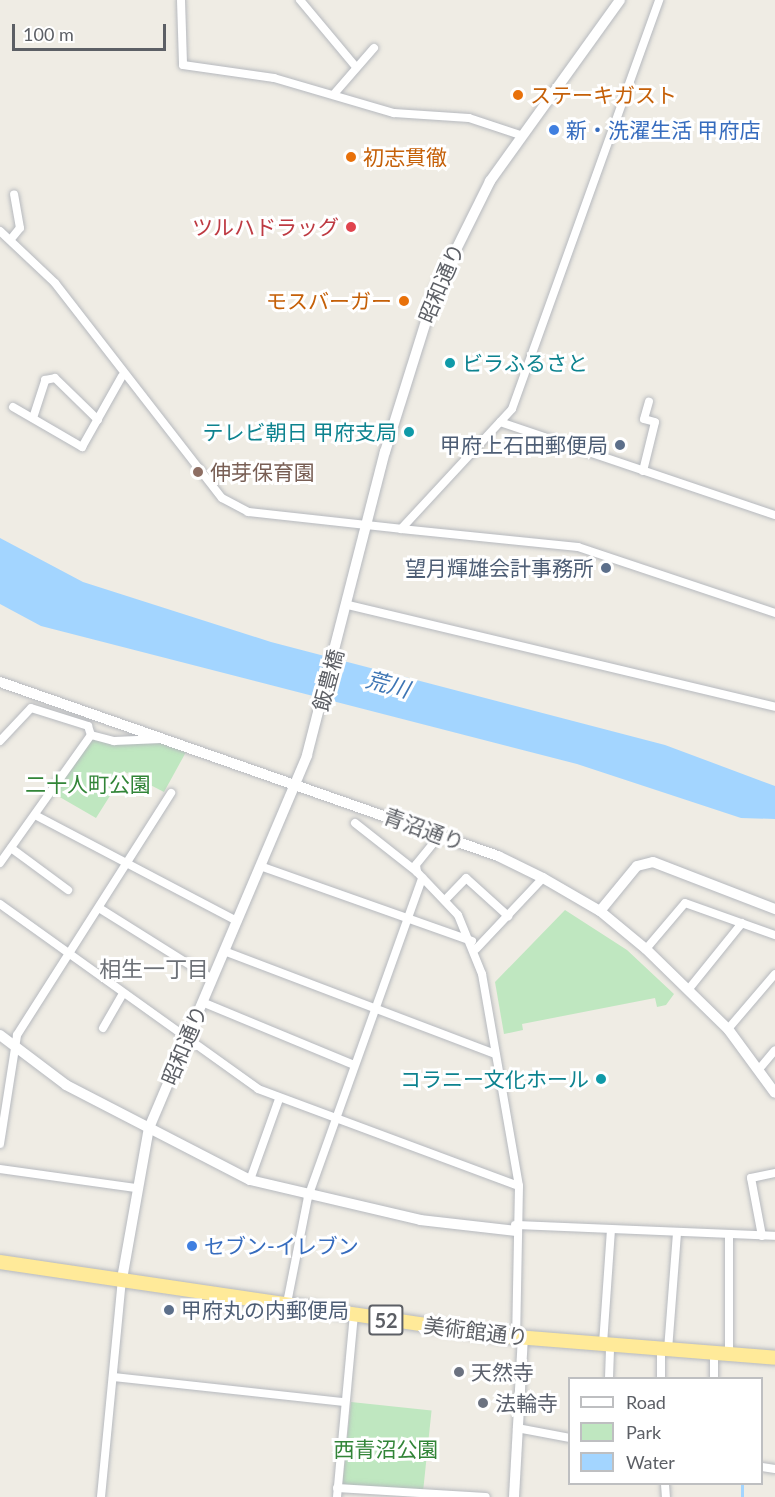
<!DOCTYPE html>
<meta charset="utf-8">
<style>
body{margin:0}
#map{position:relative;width:775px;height:1497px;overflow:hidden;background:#efece4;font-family:Lato,"Noto Sans JP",sans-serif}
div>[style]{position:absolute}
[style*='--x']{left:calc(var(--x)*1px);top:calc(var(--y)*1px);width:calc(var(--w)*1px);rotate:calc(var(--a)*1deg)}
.green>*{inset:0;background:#bfe7c0;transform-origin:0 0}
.water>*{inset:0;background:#a3d5ff}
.stream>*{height:3px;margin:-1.5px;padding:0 1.5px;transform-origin:1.5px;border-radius:1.5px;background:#a3d5ff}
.roads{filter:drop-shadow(0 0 2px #b6b9be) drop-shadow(0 0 2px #b6b9be)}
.minor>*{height:8px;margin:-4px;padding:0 4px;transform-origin:4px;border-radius:4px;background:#fff}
.tertiary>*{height:10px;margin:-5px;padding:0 5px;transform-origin:5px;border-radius:5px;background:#fff}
.trunk>*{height:14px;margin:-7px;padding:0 7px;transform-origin:7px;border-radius:7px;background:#ffea99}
.dots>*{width:16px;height:16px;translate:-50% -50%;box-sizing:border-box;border:3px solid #fff;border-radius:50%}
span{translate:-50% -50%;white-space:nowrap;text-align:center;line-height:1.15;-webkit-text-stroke:6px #fff;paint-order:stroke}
.shield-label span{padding:2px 4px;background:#fff;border:2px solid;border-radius:4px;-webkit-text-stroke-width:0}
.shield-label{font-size:20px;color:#5c5f65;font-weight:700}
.food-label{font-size:21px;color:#c56008}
.left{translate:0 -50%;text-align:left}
.right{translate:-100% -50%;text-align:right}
.shop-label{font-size:21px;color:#366cbe}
.health-label{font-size:21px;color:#be3a42}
.street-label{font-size:21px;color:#5c5f65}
.culture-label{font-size:21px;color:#0d838f}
.service-label{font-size:21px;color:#4e5e75}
.education-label{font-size:21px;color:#785e54}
.park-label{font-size:21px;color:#328538}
.worship-label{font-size:21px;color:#5b616d}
.water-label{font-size:22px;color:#3d75b4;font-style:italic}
.neighbourhood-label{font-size:22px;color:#6d7177}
.legend{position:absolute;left:568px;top:1377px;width:195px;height:108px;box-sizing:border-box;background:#fff;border:2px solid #bebfc1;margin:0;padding:8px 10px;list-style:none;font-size:18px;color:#5c5f65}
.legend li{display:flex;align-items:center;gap:12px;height:30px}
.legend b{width:30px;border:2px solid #bebfc1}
.scale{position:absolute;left:12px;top:24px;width:154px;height:27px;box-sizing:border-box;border:3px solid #5c5f65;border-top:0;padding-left:8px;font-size:18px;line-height:21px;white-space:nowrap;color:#5c5f65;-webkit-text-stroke:4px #fff;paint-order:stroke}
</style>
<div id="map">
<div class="green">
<div style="clip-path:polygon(91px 735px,158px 742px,186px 752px,164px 792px,125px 772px,96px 818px,51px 792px)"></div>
<div style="clip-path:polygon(565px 910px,627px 950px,674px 994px,666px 1005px,657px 1007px,655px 998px,522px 1024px,523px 1030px,504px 1034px,495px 982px)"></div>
<div style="left:351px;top:1402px;width:81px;height:85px;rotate:6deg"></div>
</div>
<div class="water">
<div style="clip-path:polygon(0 538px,83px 582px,271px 642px,665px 745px,775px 786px,775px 819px,741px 818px,577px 764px,41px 626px,0 604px)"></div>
</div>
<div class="stream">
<div style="--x:742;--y:1484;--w:13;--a:90"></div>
</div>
<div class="roads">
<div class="minor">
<div style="--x:181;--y:0;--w:65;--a:88.2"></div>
<div style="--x:183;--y:65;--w:92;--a:8.1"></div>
<div style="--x:274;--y:78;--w:125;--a:16.3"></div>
<div style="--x:394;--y:113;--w:75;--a:3.8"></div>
<div style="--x:469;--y:118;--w:54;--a:18.4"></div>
<div style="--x:300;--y:0;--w:87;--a:50.1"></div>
<div style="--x:334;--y:94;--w:61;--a:-49"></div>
<div style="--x:0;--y:231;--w:76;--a:43.4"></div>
<div style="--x:55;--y:283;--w:272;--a:52.2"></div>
<div style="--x:222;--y:498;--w:30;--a:28"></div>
<div style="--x:248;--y:512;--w:154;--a:6.3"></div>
<div style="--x:401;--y:529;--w:163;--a:-47.2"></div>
<div style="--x:512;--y:409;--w:435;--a:-70.2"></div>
<div style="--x:11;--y:239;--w:14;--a:-51"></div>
<div style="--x:20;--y:228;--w:34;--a:-100"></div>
<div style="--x:13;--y:407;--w:80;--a:30.1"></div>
<div style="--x:82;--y:447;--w:81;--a:-60.6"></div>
<div style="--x:33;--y:418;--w:40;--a:-72"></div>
<div style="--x:45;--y:380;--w:10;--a:-11"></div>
<div style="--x:55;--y:378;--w:60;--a:44.3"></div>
<div style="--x:500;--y:422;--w:290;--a:18.7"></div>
<div style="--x:643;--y:471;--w:50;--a:-76.2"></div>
<div style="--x:655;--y:422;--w:11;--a:-165"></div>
<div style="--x:644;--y:419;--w:18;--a:-74"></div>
<div style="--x:401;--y:529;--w:178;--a:5.8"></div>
<div style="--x:578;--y:547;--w:208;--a:18.5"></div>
<div style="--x:348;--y:605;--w:439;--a:13.4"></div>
<div style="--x:0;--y:741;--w:45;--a:-46.8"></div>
<div style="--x:31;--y:708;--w:60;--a:17.5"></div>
<div style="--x:88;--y:726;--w:9;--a:72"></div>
<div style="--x:35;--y:815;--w:228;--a:27.7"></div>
<div style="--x:355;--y:823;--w:79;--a:38.3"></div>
<div style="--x:440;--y:835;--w:38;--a:129"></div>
<div style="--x:416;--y:865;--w:7;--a:82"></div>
<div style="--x:417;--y:872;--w:59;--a:46.4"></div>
<div style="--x:458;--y:915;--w:64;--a:67.9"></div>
<div style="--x:482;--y:974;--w:215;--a:80.1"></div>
<div style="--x:519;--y:1186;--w:151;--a:91.1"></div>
<div style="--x:11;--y:848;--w:71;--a:36.4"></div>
<div style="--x:0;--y:863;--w:157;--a:-54.6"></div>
<div style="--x:91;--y:735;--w:24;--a:15"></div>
<div style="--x:114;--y:741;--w:47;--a:-2.4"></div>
<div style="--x:260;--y:866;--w:225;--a:19.5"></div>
<div style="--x:446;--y:899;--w:29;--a:-46"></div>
<div style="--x:466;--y:878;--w:57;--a:42.1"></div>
<div style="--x:0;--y:904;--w:317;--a:35.6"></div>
<div style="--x:258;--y:1089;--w:278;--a:20.4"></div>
<div style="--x:99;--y:908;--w:133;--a:32.1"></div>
<div style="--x:476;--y:949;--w:98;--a:-46.7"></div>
<div style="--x:646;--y:949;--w:60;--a:-49.7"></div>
<div style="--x:685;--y:903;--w:96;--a:19.6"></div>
<div style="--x:224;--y:951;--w:290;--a:20.8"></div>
<div style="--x:688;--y:990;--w:86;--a:-51.1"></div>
<div style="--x:202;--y:1002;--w:162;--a:22.5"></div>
<div style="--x:103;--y:1028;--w:39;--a:-60"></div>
<div style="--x:728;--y:1029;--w:72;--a:-49.5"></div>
<div style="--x:760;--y:1068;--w:23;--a:-50"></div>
<div style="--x:0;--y:1144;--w:110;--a:-81.1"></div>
<div style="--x:17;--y:1035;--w:287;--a:-57.5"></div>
<div style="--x:0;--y:1169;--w:137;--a:8"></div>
<div style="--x:250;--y:1180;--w:86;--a:-70.3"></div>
<div style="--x:515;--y:1225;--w:260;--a:2.4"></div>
<div style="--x:762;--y:1236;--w:59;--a:-100.7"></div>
<div style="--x:751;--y:1178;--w:25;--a:-12"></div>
<div style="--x:287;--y:1303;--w:108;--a:-78.8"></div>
<div style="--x:308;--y:1197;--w:339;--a:-70.3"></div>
<div style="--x:603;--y:1344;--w:114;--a:-86"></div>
<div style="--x:661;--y:1349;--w:29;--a:90"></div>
<div style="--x:668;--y:1350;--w:117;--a:-85.6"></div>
<div style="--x:729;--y:1355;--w:121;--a:-90"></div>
<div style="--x:113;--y:1377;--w:231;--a:6.2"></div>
<div style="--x:609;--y:1378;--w:33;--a:-88"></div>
<div style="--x:714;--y:1378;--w:24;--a:-90"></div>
<div style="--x:517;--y:1428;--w:54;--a:10.7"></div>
<div style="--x:762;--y:1467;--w:13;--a:9"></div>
<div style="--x:665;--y:1484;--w:13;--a:86"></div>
<div style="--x:337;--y:1488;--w:149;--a:3.5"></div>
<div style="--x:101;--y:1497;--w:219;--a:-84.5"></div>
<div style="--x:337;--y:1497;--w:183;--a:-84.7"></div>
</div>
<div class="tertiary">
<div style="--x:0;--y:682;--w:528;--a:19.26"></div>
<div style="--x:498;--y:856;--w:50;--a:26.1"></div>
<div style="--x:543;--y:878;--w:66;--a:30.1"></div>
<div style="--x:600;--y:911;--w:60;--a:39.6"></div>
<div style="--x:646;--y:949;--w:115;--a:44.3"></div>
<div style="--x:728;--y:1029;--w:79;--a:53.7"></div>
<div style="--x:600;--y:911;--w:58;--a:-50.6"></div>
<div style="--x:637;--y:866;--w:16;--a:-14"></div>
<div style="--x:653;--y:862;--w:131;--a:21.1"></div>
<div style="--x:0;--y:1035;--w:83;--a:37.1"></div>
<div style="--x:66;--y:1085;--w:207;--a:27.3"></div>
<div style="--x:250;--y:1180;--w:175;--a:13.2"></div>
<div style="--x:420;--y:1220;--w:97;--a:6.5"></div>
<div style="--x:122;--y:1279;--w:153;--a:-79.9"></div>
<div style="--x:149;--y:1128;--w:405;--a:-67"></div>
<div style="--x:307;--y:755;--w:313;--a:-75.6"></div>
<div style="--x:385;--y:452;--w:168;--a:-72.6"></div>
<div style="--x:435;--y:292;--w:124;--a:-63.6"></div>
<div style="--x:490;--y:181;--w:223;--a:-54.3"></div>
<div style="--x:514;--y:1497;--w:159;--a:-86.8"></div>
</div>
<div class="trunk">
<div style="--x:0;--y:1262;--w:497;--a:8.4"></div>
<div style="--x:492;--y:1335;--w:284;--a:4.6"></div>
</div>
</div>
<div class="dots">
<div style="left:518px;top:95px;background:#e8710a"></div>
<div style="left:554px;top:130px;background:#3f7fe0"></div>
<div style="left:351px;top:157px;background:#e8710a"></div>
<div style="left:351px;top:227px;background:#e0444e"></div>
<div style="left:404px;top:301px;background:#e8710a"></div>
<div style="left:450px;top:363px;background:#0f9aa8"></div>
<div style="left:409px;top:432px;background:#0f9aa8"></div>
<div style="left:620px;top:445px;background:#5c6f8a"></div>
<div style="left:198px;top:472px;background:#8d6e63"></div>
<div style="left:606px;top:568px;background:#5c6f8a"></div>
<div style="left:601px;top:1079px;background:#0f9aa8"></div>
<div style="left:192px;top:1246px;background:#3f7fe0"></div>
<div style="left:169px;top:1310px;background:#5c6f8a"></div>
<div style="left:459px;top:1372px;background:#6b7280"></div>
<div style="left:483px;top:1403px;background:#6b7280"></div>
</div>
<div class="shield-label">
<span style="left:386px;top:1320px">52</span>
</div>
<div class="food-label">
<span class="left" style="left:530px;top:95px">ステーキガスト</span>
<span class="left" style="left:363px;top:157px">初志貫徹</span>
<span class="right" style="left:392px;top:301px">モスバーガー</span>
</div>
<div class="shop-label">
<span class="left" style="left:566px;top:130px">新・洗濯生活 甲府店</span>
<span class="left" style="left:204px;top:1246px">セブン-イレブン</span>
</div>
<div class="health-label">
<span class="right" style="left:339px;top:227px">ツルハドラッグ</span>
</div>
<div class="street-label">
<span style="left:441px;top:283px;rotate:-67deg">昭和通り</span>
<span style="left:328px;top:680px;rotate:-75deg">飯豊橋</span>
<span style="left:424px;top:829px;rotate:20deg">青沼通り</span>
<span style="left:184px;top:1045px;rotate:-67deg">昭和通り</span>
<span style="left:476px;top:1331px;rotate:7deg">美術館通り</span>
</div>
<div class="culture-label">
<span class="left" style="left:462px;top:363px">ビラふるさと</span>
<span class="right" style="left:397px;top:432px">テレビ朝日 甲府支局</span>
<span class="right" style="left:589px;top:1079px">コラニー文化ホール</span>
</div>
<div class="service-label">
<span class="right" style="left:608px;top:445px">甲府上石田郵便局</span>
<span class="right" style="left:594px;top:568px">望月輝雄会計事務所</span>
<span class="left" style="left:181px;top:1310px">甲府丸の内郵便局</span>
</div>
<div class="education-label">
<span class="left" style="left:210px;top:472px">伸芽保育園</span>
</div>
<div class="park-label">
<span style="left:88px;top:784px">二十人町公園</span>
<span style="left:386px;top:1449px">西青沼公園</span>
</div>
<div class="worship-label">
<span class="left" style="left:471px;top:1372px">天然寺</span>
<span class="left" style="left:495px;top:1403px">法輪寺</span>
</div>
<div class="water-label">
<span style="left:388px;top:684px;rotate:15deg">荒川</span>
</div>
<div class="neighbourhood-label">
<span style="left:154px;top:969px">相生一丁目</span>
</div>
<ul class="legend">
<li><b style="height:8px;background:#fff"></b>Road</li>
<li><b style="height:16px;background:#bfe7c0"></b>Park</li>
<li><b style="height:16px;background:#a3d5ff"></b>Water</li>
</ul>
<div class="scale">100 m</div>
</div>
